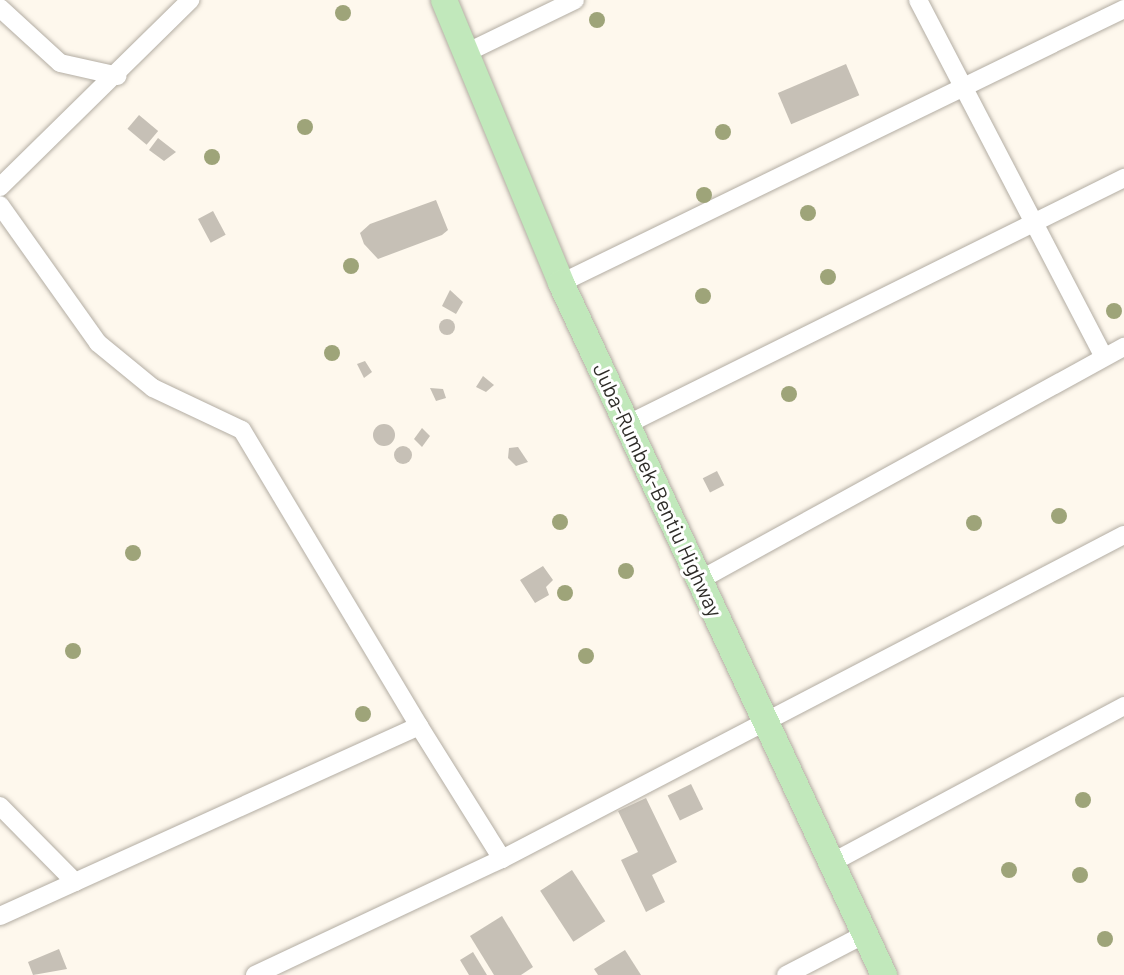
<!DOCTYPE html>
<style>
body{margin:0}
#map{position:relative;width:1124px;height:975px;overflow:hidden;background:#fef8ed;font-family:Barlow,sans-serif}
div>[style]{position:absolute}
[style*='--x']{left:calc(var(--x)*1px);top:calc(var(--y)*1px);width:calc(var(--w)*1px);rotate:calc(var(--a)*1deg)}
.building>*{inset:0;background:#c6c0b6;transform-origin:0 0}
.round{border-radius:50%}
.roads{filter:drop-shadow(0 0 2px #b3ada3) drop-shadow(0 0 2px #b3ada3)}
.street>*{height:18px;margin:-9px;padding:0 9px;transform-origin:9px;border-radius:9px;background:#fff}
.primary>*{height:26px;margin:-13px;padding:0 13px;transform-origin:13px;border-radius:13px;background:#c1e8bb}
.trees>*{width:16px;height:16px;margin:-8px;border-radius:50%;background:#9ea479}
span{translate:-50% -50%;white-space:nowrap;text-align:center;line-height:1.15;-webkit-text-stroke:6px #fff;paint-order:stroke}
.street-label{font-size:21px;color:#2e2c28}
</style>
<div id="map">
<div class="building">
<div style="left:846px;top:64px;width:34px;height:74px;rotate:67deg"></div>
<div style="left:139px;top:115px;width:25px;height:18px;rotate:40deg"></div>
<div style="clip-path:polygon(158px 138px,176px 152px,164px 161px,149px 150px)"></div>
<div style="clip-path:polygon(436px 200px,448px 230px,442px 235px,378px 259px,364px 244px,360px 233px,370px 224px)"></div>
<div style="left:213px;top:211px;width:27px;height:17px;rotate:62deg"></div>
<div style="clip-path:polygon(450px 290px,463px 302px,456px 314px,442px 306px)"></div>
<div class="round" style="left:439px;top:319px;width:16px;height:16px"></div>
<div style="clip-path:polygon(365px 361px,372px 372px,364px 378px,357px 364px)"></div>
<div style="clip-path:polygon(483px 376px,494px 385px,486px 392px,476px 387px)"></div>
<div style="clip-path:polygon(430px 388px,443px 389px,446px 398px,436px 401px)"></div>
<div class="round" style="left:373px;top:424px;width:22px;height:22px"></div>
<div style="clip-path:polygon(422px 428px,430px 436px,422px 447px,414px 439px)"></div>
<div class="round" style="left:394px;top:446px;width:18px;height:18px"></div>
<div style="clip-path:polygon(518px 447px,528px 462px,516px 466px,508px 458px,509px 448px)"></div>
<div style="left:717px;top:471px;width:16px;height:16px;rotate:63deg"></div>
<div style="clip-path:polygon(543px 566px,553px 580px,546px 587px,549px 595px,535px 603px,520px 580px)"></div>
<div style="left:691px;top:784px;width:28px;height:26px;rotate:64deg"></div>
<div style="clip-path:polygon(646px 798px,677px 862px,652px 875px,665px 902px,646px 912px,621px 860px,638px 852px,618px 811px)"></div>
<div style="left:572px;top:870px;width:61px;height:38px;rotate:57deg"></div>
<div style="clip-path:polygon(502px 916px,533px 967px,521px 975px,494px 975px,470px 936px)"></div>
<div style="clip-path:polygon(59px 949px,67px 969px,33px 975px,28px 962px)"></div>
<div style="clip-path:polygon(625px 950px,641px 975px,598px 975px,594px 969px)"></div>
<div style="clip-path:polygon(473px 952px,487px 975px,469px 975px,460px 960px)"></div>
</div>
<div class="roads">
<div class="street">
<div style="--x:918;--y:0;--w:401;--a:62.5"></div>
<div style="--x:0;--y:8;--w:81;--a:42.5"></div>
<div style="--x:60;--y:63;--w:59;--a:12.6"></div>
<div style="--x:468;--y:52;--w:119;--a:-25.9"></div>
<div style="--x:0;--y:187;--w:267;--a:-44.5"></div>
<div style="--x:0;--y:205;--w:169;--a:54.6"></div>
<div style="--x:98;--y:343;--w:71;--a:39.3"></div>
<div style="--x:153;--y:388;--w:98;--a:25.3"></div>
<div style="--x:242;--y:430;--w:345;--a:59.1"></div>
<div style="--x:419;--y:726;--w:460;--a:155.6"></div>
<div style="--x:561;--y:283;--w:626;--a:-25.95"></div>
<div style="--x:628;--y:424;--w:554;--a:-26.38"></div>
<div style="--x:698;--y:581;--w:486;--a:-28.8"></div>
<div style="--x:419;--y:726;--w:157;--a:58"></div>
<div style="--x:0;--y:806;--w:107;--a:45.4"></div>
<div style="--x:833;--y:862;--w:330;--a:-28.2"></div>
<div style="--x:255;--y:975;--w:273;--a:-25.2"></div>
<div style="--x:502;--y:859;--w:701;--a:-27.52"></div>
<div style="--x:786;--y:975;--w:89;--a:-27.4"></div>
</div>
<div class="primary">
<div style="--x:444;--y:0;--w:306;--a:67.5"></div>
<div style="--x:561;--y:283;--w:764;--a:64.98"></div>
</div>
</div>
<div class="trees">
<div style="left:343px;top:13px"></div>
<div style="left:597px;top:20px"></div>
<div style="left:305px;top:127px"></div>
<div style="left:723px;top:132px"></div>
<div style="left:212px;top:157px"></div>
<div style="left:704px;top:195px"></div>
<div style="left:808px;top:213px"></div>
<div style="left:351px;top:266px"></div>
<div style="left:828px;top:277px"></div>
<div style="left:703px;top:296px"></div>
<div style="left:1114px;top:311px"></div>
<div style="left:332px;top:353px"></div>
<div style="left:789px;top:394px"></div>
<div style="left:1059px;top:516px"></div>
<div style="left:560px;top:522px"></div>
<div style="left:974px;top:523px"></div>
<div style="left:133px;top:553px"></div>
<div style="left:626px;top:571px"></div>
<div style="left:565px;top:593px"></div>
<div style="left:73px;top:651px"></div>
<div style="left:586px;top:656px"></div>
<div style="left:363px;top:714px"></div>
<div style="left:1083px;top:800px"></div>
<div style="left:1009px;top:870px"></div>
<div style="left:1080px;top:875px"></div>
<div style="left:1105px;top:939px"></div>
</div>
<div class="street-label">
<span style="left:658px;top:490px;rotate:65deg">Juba-Rumbek-Bentiu Highway</span>
</div>
</div>
